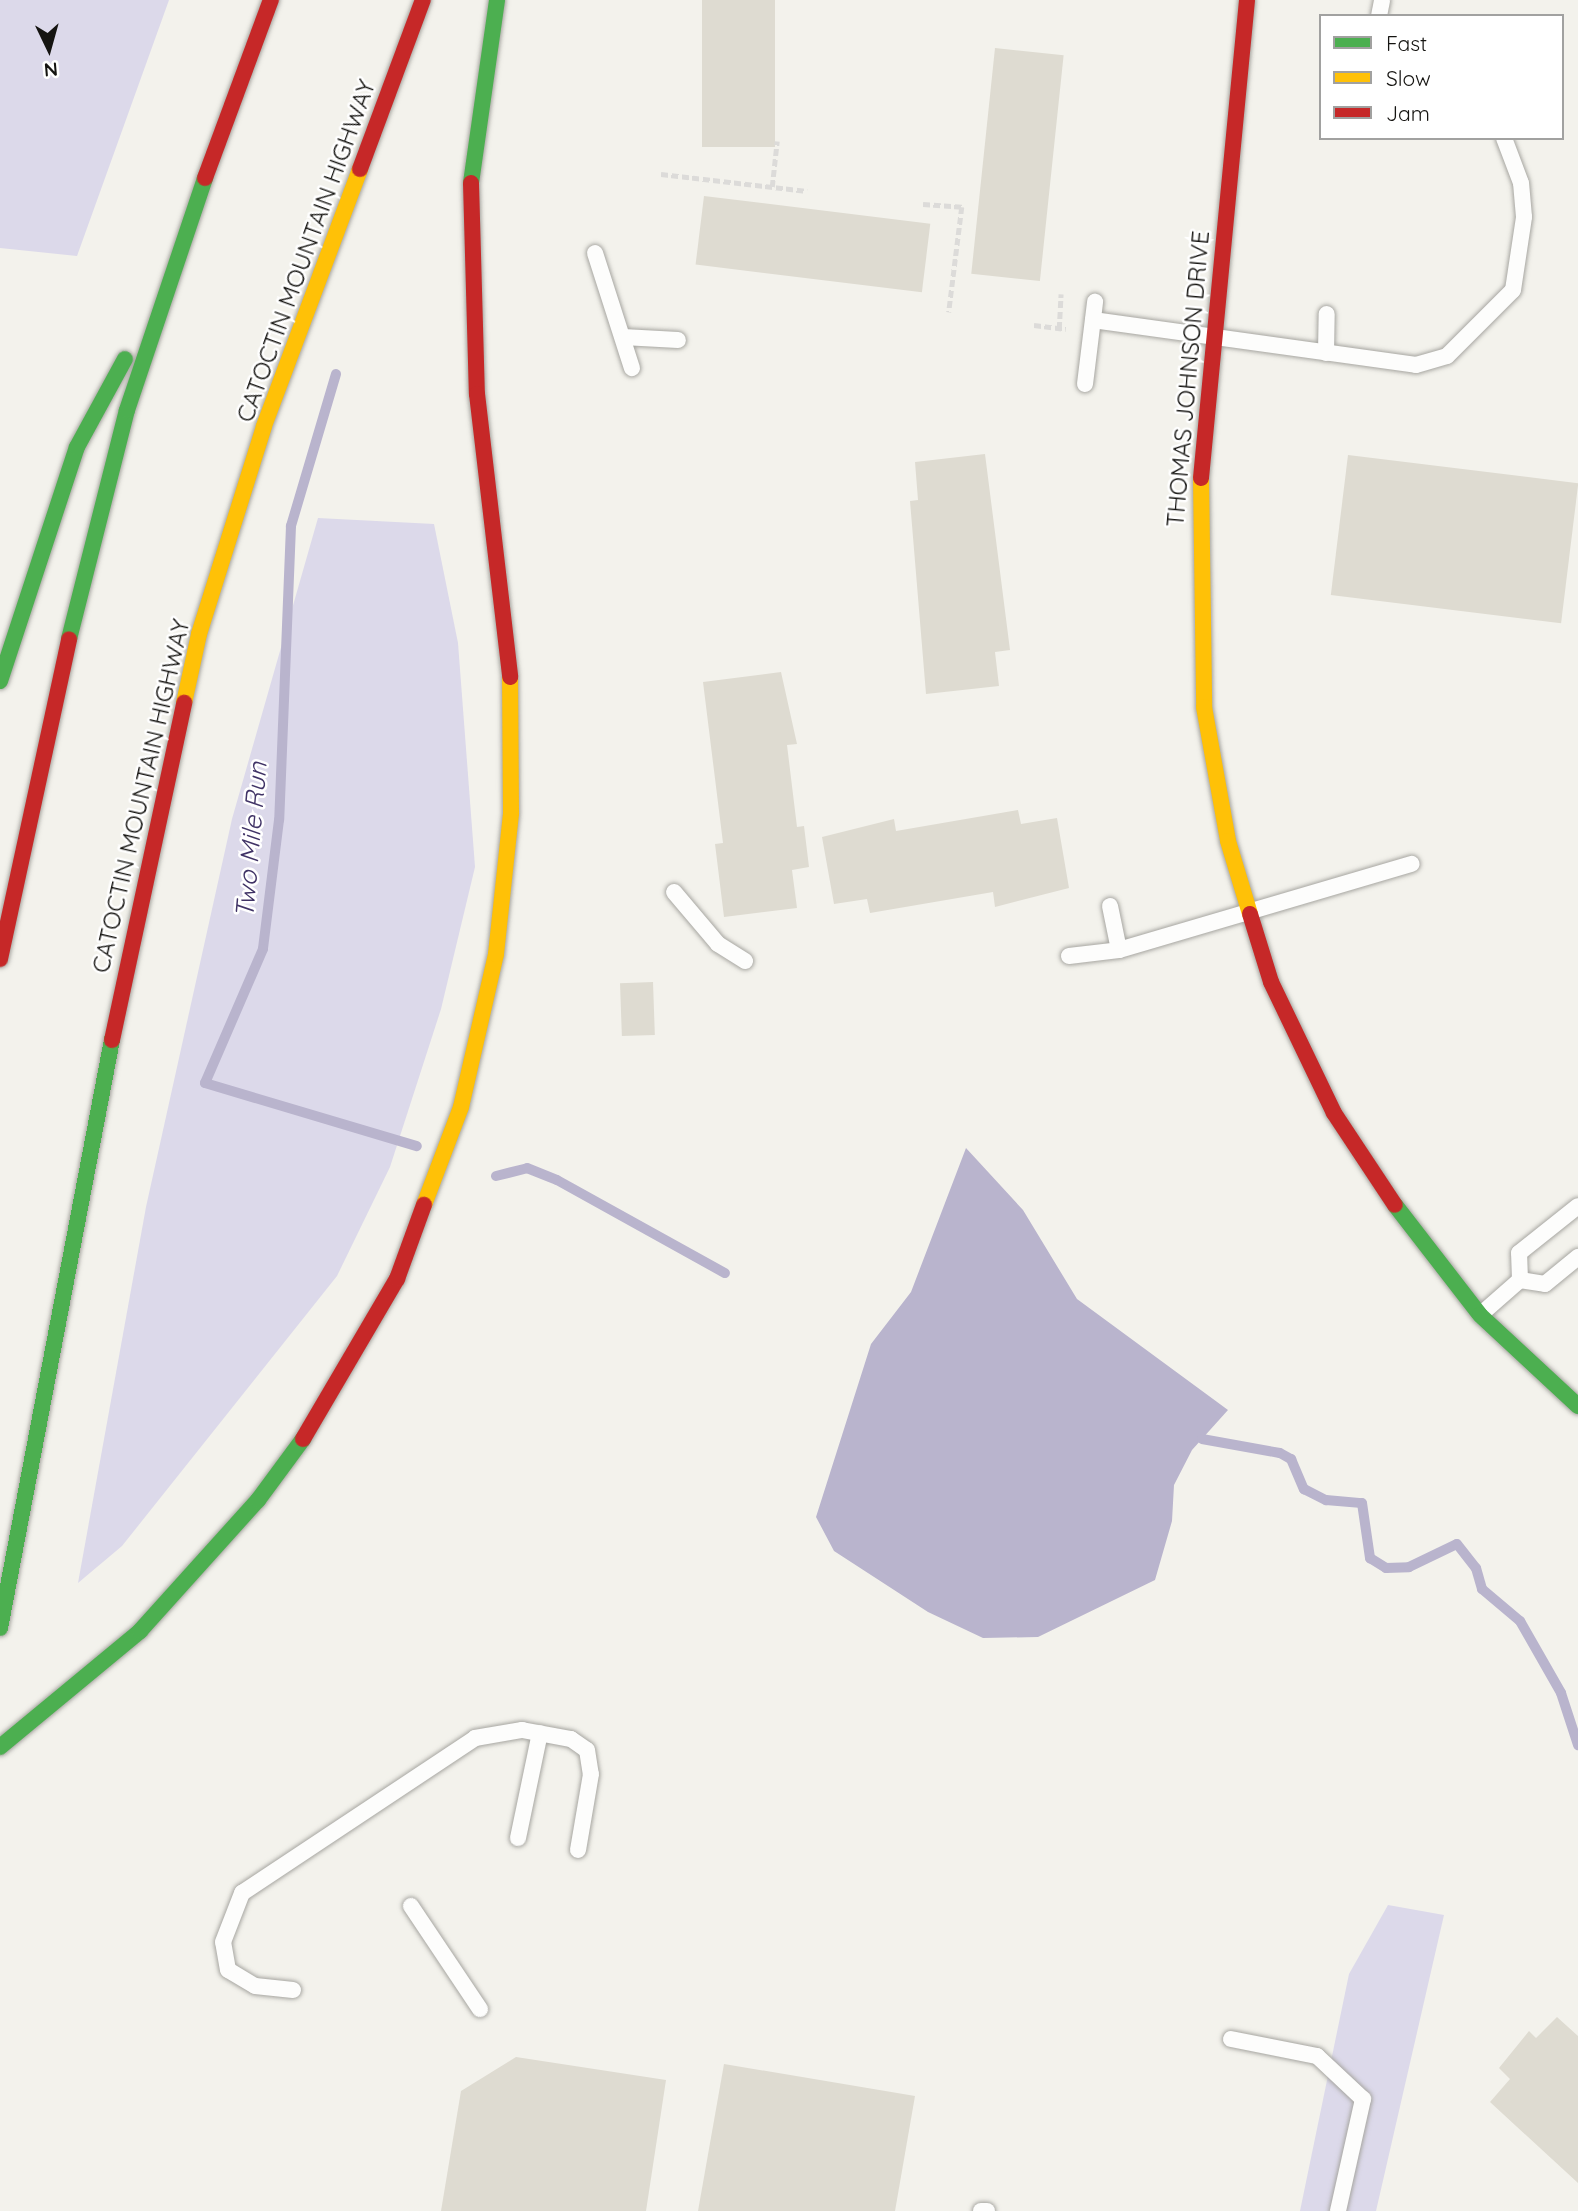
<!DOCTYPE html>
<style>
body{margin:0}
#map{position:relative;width:1578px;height:2211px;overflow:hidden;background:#f3f2ec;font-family:Quicksand,sans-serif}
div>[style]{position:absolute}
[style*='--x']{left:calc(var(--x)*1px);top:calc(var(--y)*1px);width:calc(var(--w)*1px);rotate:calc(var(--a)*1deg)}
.green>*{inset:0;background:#dcd9ea}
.water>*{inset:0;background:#b9b4cd}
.stream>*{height:10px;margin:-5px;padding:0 5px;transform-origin:5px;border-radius:5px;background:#b9b4cd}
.building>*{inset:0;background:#dedbd1;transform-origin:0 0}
.path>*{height:4.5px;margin-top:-2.25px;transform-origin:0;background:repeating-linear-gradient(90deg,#dcdbd9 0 7px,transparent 0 10.5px)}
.roads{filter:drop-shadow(0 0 2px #a7a6a1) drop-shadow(0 0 2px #a7a6a1)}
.lane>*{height:16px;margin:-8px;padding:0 8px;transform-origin:8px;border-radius:8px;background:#fdfdfc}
.fast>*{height:16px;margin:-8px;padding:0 8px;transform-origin:8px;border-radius:8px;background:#4caf50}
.slow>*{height:16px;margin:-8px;padding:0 8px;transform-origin:8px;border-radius:8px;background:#ffc107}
.jam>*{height:16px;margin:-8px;padding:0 8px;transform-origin:8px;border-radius:8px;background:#c62828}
span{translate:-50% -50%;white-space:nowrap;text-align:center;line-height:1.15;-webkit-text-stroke:5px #fff;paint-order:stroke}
.street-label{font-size:24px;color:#151411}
.water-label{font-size:26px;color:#403366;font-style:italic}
.legend{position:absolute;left:1319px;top:14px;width:245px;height:126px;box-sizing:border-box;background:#fff;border:2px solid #a1a1a0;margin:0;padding:9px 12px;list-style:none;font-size:21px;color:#151411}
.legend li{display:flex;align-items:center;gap:14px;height:35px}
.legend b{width:35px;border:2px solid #a1a1a0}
.north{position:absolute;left:14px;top:14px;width:70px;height:70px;-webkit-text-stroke:5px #fff;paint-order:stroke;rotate:175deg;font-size:19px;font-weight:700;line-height:28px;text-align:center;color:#151411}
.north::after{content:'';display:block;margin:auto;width:24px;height:32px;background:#151411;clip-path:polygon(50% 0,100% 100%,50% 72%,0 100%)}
</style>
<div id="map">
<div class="green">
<div style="clip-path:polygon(0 0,169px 0,77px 256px,0 248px)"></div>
<div style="clip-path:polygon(318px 518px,434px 524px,458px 643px,475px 867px,441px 1009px,390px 1167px,337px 1276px,122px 1546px,78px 1583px,146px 1207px,232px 819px)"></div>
<div style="clip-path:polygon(1388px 1905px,1444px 1915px,1376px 2211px,1300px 2211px,1349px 1974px)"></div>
</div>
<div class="water">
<div style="clip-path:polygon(966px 1148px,1023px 1210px,1077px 1299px,1228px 1410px,1192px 1450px,1174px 1485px,1172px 1521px,1155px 1580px,1038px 1637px,983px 1638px,928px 1612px,834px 1551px,816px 1517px,871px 1344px,911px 1292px)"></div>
</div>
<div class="stream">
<div style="--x:336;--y:374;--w:159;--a:106.5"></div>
<div style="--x:291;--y:526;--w:294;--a:92.3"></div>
<div style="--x:279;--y:820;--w:130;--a:97.1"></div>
<div style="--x:263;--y:949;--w:146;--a:113.4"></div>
<div style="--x:205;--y:1083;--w:221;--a:16.6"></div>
<div style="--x:496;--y:1176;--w:32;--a:-14"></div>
<div style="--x:527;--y:1168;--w:32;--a:22"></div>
<div style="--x:557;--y:1180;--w:192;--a:29"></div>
<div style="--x:1202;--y:1439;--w:79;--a:10.2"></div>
<div style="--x:1280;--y:1453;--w:13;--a:29"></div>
<div style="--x:1291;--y:1459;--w:33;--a:67"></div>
<div style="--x:1304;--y:1489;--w:25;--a:27"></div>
<div style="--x:1326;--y:1500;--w:36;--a:5"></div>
<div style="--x:1362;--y:1503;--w:56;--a:81.7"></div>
<div style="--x:1370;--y:1558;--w:19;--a:32"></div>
<div style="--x:1386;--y:1568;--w:23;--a:-2"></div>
<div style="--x:1409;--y:1567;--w:53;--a:-25.6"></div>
<div style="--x:1457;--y:1544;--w:31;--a:52"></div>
<div style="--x:1476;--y:1568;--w:22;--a:74"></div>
<div style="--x:1482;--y:1589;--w:50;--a:40.1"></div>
<div style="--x:1520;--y:1621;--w:83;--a:60.3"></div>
<div style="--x:1561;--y:1693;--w:55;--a:71.9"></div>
</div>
<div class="building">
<div style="left:702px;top:0;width:73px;height:147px"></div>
<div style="left:995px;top:48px;width:69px;height:227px;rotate:6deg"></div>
<div style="left:704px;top:196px;width:228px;height:69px;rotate:7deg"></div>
<div style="clip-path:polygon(985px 454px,1010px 650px,995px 652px,999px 686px,926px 694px,910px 501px,918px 500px,915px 462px)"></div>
<div style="left:1348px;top:455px;width:232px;height:141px;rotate:7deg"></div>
<div style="clip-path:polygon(781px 672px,797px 744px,787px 745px,797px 827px,804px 826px,809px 867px,792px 870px,797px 908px,724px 917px,715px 844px,723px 843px,703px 682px)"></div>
<div style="clip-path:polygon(1018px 810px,1021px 824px,1057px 818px,1069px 888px,995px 907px,993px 892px,870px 913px,867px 899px,834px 904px,822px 837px,894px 819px,896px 831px)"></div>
<div style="left:653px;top:982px;width:53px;height:33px;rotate:88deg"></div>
<div style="clip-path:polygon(1557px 2017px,1578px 2036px,1578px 2183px,1490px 2102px,1510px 2079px,1499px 2068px,1529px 2031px,1536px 2038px)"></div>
<div style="clip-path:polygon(516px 2057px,666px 2080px,646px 2211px,441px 2211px,461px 2091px)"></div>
<div style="clip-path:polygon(724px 2064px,915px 2096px,895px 2211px,698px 2211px)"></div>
</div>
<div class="path">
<div style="--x:661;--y:174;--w:147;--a:6.6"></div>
<div style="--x:772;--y:187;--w:46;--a:-83.8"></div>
<div style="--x:923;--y:204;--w:39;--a:4"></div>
<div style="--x:962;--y:207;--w:106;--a:97.1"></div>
<div style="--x:1034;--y:325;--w:32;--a:7"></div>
<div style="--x:1059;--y:329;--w:35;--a:-87"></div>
</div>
<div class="roads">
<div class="lane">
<div style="--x:1379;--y:16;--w:16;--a:-79"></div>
<div style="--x:595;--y:253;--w:121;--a:72.2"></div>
<div style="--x:1093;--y:320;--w:326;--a:7.9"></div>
<div style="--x:1416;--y:365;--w:32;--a:-16"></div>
<div style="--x:1447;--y:356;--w:93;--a:-45"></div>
<div style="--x:1513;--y:290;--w:74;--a:-81.4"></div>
<div style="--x:1524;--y:217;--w:34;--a:-95"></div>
<div style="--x:1521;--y:183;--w:48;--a:-110.7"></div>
<div style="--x:623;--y:337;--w:55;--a:3.1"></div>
<div style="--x:1326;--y:353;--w:39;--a:-89"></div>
<div style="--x:1085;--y:384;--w:83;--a:-83"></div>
<div style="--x:674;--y:892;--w:68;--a:49.8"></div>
<div style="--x:718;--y:944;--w:32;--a:32"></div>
<div style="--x:1110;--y:906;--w:45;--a:78.4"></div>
<div style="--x:1069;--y:956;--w:50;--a:-6.8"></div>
<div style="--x:1119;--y:950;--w:305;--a:-16.4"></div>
<div style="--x:1520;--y:1280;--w:27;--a:-92"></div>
<div style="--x:1519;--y:1253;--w:75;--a:-38.5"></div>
<div style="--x:1520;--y:1280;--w:25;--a:9"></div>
<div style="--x:1545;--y:1284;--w:43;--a:-39.3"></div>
<div style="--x:1480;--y:1315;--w:53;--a:-41.2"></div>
<div style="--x:518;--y:1838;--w:107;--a:-78.2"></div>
<div style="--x:411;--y:1906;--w:124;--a:56.2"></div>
<div style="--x:293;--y:1990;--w:38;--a:-174"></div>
<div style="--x:255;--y:1986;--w:31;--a:-149"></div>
<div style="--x:228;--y:1970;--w:28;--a:-100"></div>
<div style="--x:223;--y:1942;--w:53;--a:-68.8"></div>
<div style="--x:242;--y:1893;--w:280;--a:-33.6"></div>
<div style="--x:475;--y:1738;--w:48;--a:-9.7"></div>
<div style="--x:522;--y:1730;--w:50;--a:10.4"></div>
<div style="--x:571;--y:1739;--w:19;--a:35"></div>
<div style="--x:587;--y:1750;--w:24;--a:81"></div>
<div style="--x:591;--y:1774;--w:77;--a:99.7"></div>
<div style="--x:1231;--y:2039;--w:88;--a:11.2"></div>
<div style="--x:1317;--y:2056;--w:63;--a:43.1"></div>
<div style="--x:1363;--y:2099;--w:115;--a:102.6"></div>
<div style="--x:981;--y:2211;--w:6;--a:0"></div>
</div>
<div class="fast">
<div style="--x:471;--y:183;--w:185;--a:-81.9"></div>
<div style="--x:69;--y:639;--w:236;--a:-75.8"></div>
<div style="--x:127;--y:410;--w:245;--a:-71.4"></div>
<div style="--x:0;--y:681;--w:246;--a:-71.8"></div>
<div style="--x:77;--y:447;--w:100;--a:-61.4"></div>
<div style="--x:1395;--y:1205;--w:139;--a:52.3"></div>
<div style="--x:1480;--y:1315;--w:134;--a:42.9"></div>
<div style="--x:0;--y:1628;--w:599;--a:-79.22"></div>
<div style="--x:0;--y:1747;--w:182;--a:-39.6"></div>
<div style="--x:140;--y:1631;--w:176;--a:-48"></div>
<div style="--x:258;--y:1500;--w:76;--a:-53.6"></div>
</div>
<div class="slow">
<div style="--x:1201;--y:478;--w:229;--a:89.2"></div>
<div style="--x:1204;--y:707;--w:136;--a:79.8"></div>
<div style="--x:1228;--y:841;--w:76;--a:73.2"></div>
<div style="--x:184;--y:703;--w:71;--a:-77.7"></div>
<div style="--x:199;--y:634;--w:218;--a:-72.6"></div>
<div style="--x:264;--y:426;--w:274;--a:-69.5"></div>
<div style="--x:424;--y:1205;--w:105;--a:-69.3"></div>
<div style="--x:461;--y:1107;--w:157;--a:-77.1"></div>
<div style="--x:496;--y:954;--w:142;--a:-83.9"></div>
<div style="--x:511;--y:813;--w:136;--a:-90.4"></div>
</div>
<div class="jam">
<div style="--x:360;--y:169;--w:180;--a:-69.6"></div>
<div style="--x:205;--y:178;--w:190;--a:-69.7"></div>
<div style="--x:471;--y:183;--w:211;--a:88.4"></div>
<div style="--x:477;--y:394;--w:285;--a:83.3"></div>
<div style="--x:1201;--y:478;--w:480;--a:-84.5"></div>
<div style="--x:1250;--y:914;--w:71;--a:72.8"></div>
<div style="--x:1271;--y:982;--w:145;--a:64.3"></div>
<div style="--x:1334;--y:1113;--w:110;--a:56.5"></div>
<div style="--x:0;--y:959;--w:327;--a:-77.8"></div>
<div style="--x:112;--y:1040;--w:345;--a:-77.9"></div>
<div style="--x:303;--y:1439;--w:186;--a:-59.6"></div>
<div style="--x:397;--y:1279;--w:79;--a:-70"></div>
</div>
</div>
<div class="street-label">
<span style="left:306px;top:251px;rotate:-70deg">CATOCTIN MOUNTAIN HIGHWAY</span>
<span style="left:1188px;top:379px;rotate:-85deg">THOMAS JOHNSON DRIVE</span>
<span style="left:141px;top:796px;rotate:-77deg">CATOCTIN MOUNTAIN HIGHWAY</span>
</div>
<div class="water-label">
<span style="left:251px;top:840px;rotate:-85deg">Two Mile Run</span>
</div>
<ul class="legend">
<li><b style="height:9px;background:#4caf50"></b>Fast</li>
<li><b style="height:9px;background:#ffc107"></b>Slow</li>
<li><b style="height:9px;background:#c62828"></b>Jam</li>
</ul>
<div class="north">N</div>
</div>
